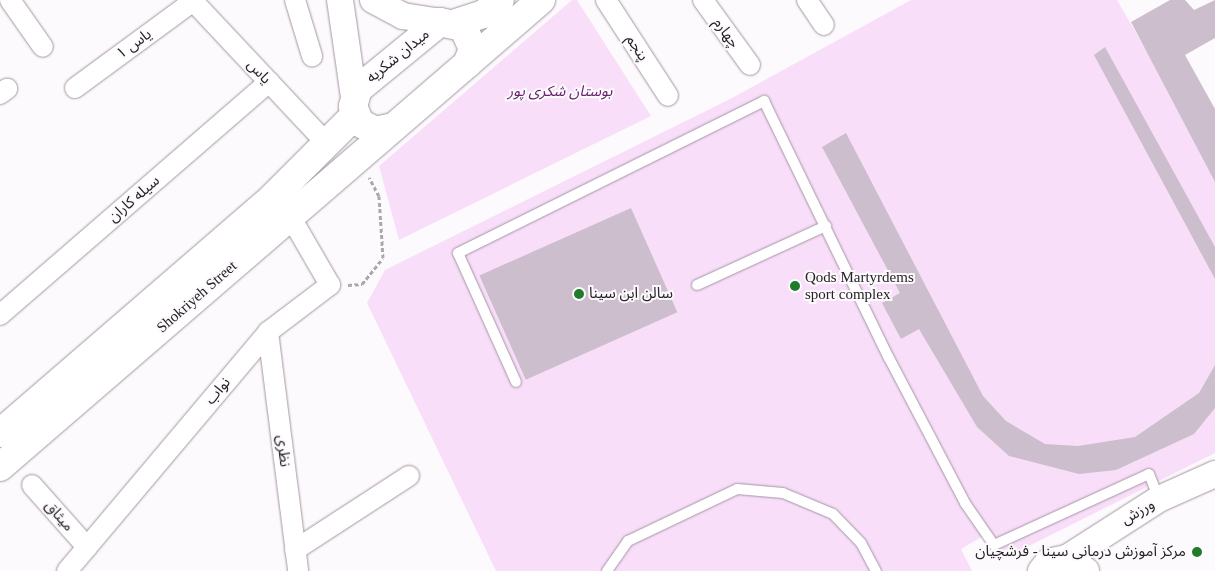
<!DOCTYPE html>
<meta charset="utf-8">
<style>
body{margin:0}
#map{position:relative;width:1215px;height:571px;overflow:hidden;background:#fdfafd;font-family:"Times New Roman","Noto Sans Arabic",serif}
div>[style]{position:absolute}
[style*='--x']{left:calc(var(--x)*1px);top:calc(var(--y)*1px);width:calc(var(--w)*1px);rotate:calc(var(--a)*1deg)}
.green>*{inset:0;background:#f9defa}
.building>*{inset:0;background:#ccbecc;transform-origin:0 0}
.path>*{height:3px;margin-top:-1.5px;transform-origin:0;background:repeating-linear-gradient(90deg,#aba8ab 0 4px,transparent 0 6.5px)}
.roads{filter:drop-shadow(0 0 1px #a396a3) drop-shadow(0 0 1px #a396a3)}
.service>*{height:10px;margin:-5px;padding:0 5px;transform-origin:5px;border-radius:5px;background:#fff}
.minor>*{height:20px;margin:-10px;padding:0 10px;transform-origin:10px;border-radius:10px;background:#fff}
.tertiary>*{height:26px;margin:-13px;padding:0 13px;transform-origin:13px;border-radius:13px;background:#fff}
.secondary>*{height:28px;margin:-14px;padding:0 14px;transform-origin:14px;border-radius:14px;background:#fff}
.dots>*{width:14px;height:14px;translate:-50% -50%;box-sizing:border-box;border:2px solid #fdfafd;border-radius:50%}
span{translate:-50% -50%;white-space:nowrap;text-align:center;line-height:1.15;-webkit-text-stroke:4px #fdfafd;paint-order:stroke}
.street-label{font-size:15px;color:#262126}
.park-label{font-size:15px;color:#66226c;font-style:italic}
.poi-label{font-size:15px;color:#262126}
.left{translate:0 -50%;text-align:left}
.right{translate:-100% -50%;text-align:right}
</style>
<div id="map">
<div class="green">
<div style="clip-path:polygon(572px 0,577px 0,651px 116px,399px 240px,379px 166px)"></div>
<div style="clip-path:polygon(911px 0,1117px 0,1215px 169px,1215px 453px,999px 561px,985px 535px,961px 549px,972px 571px,496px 571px,367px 303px,385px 270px,730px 99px)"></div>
</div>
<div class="building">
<div style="clip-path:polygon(1170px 0,1185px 0,1194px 10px,1215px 0,1215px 38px,1185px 55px,1215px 109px,1215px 182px,1131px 22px)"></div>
<div style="clip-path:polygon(1105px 47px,1215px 247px,1215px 279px,1094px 55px)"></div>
<div style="clip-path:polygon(846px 133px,983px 396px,1006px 421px,1045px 444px,1078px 446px,1135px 437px,1199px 393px,1215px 365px,1215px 408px,1194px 434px,1116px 470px,1079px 474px,1009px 456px,977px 427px,919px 329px,901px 339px,882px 303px,900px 293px,822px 147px)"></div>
<div style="left:631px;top:208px;width:114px;height:166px;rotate:66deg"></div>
</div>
<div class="path">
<div style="--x:348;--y:285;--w:14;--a:-4"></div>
<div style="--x:362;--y:284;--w:33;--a:-51"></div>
<div style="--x:383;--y:258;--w:62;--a:-93.7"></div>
<div style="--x:379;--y:196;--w:21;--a:-118"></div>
</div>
<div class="roads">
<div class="service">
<div style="--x:697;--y:285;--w:142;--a:-24.6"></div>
<div style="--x:516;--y:382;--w:141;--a:-114.2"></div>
<div style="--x:458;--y:253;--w:342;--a:-26.4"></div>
<div style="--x:764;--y:101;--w:286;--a:64.1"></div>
<div style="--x:889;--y:358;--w:164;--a:62.3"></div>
<div style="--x:965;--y:503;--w:51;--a:55.4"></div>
<div style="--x:994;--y:545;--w:170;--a:-24.6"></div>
<div style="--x:1149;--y:474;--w:27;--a:68"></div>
<div style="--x:607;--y:571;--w:37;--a:-55"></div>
<div style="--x:628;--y:541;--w:121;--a:-25.5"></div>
<div style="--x:737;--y:489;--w:46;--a:5"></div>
<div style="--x:783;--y:493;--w:54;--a:22.8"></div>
<div style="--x:833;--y:514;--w:40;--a:46"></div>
<div style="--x:861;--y:543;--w:32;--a:62"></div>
</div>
<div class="minor">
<div style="--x:10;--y:0;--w:57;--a:54.9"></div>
<div style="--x:192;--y:0;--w:197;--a:46.8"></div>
<div style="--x:295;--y:0;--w:59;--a:73.1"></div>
<div style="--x:606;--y:0;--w:114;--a:57.1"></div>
<div style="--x:703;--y:0;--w:80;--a:54.1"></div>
<div style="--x:807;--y:0;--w:30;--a:56"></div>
<div style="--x:75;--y:88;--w:149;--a:-36.3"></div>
<div style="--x:0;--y:94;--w:9;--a:-36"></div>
<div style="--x:0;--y:315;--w:356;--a:-40.9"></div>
<div style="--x:268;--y:332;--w:241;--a:82.8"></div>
<div style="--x:32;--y:485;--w:83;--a:48.4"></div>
<div style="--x:295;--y:550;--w:136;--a:-33"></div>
<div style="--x:67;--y:571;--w:312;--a:-49.9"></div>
<div style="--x:268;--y:332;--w:78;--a:-37.2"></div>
<div style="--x:330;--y:285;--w:80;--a:-120.1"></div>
</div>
<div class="tertiary">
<div style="--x:340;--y:0;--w:98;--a:81.8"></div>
<div style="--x:373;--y:0;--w:34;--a:28"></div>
<div style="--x:403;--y:16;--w:37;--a:9"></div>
<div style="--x:1067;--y:558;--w:109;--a:-32.7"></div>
<div style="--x:1159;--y:499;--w:61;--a:-24.1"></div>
<div style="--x:1041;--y:571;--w:11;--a:-52"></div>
<div style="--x:1048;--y:562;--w:19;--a:-12"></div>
<div style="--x:1067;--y:558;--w:23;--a:34"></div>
</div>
<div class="secondary">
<div style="--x:456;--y:23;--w:29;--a:-18"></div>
<div style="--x:484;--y:14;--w:21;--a:-41"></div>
<div style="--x:467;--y:64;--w:98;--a:-40.9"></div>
<div style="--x:0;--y:433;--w:361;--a:-40.8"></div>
<div style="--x:273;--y:197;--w:116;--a:-45"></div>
<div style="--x:0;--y:467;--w:617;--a:-40.79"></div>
<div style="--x:467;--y:64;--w:16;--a:-68"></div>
<div style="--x:473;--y:49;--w:24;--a:-114"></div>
<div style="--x:463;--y:27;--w:24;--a:-168"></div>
<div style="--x:440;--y:22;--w:106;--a:140.7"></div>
<div style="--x:358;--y:89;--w:18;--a:106"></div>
<div style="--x:353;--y:106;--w:18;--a:68"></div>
<div style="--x:360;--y:123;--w:18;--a:27"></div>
<div style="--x:376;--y:131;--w:18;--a:-13"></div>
</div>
</div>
<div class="dots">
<div style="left:795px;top:286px;background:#207b2a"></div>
<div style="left:579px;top:294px;background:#207b2a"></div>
<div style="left:1197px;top:552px;background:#207b2a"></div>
</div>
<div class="street-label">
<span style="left:726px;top:33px;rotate:54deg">چهارم</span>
<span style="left:134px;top:44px;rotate:-36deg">یاس ۱</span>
<span style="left:637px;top:48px;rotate:57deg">پنجم</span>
<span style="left:398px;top:56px;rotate:-39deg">میدان شکریه</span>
<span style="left:259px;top:72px;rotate:47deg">یاس</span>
<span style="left:134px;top:199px;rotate:-41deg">سیله کاران</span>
<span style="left:197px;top:297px;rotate:-41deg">Shokriyeh Street</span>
<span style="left:218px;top:391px;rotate:-50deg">نواب</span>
<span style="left:283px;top:451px;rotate:83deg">نظری</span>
<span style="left:1138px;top:512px;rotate:-30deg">ورزش</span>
<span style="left:59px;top:516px;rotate:48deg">میثاق</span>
</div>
<div class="park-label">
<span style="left:560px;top:92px">بوستان شکری پور</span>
</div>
<div class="poi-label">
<span class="left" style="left:805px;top:286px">Qods Martyrdems<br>sport complex</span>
<span class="left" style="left:589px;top:294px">سالن ابن سینا</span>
<span class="right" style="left:1186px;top:552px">مرکز آموزش درمانی سینا - فرشچیان</span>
</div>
</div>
